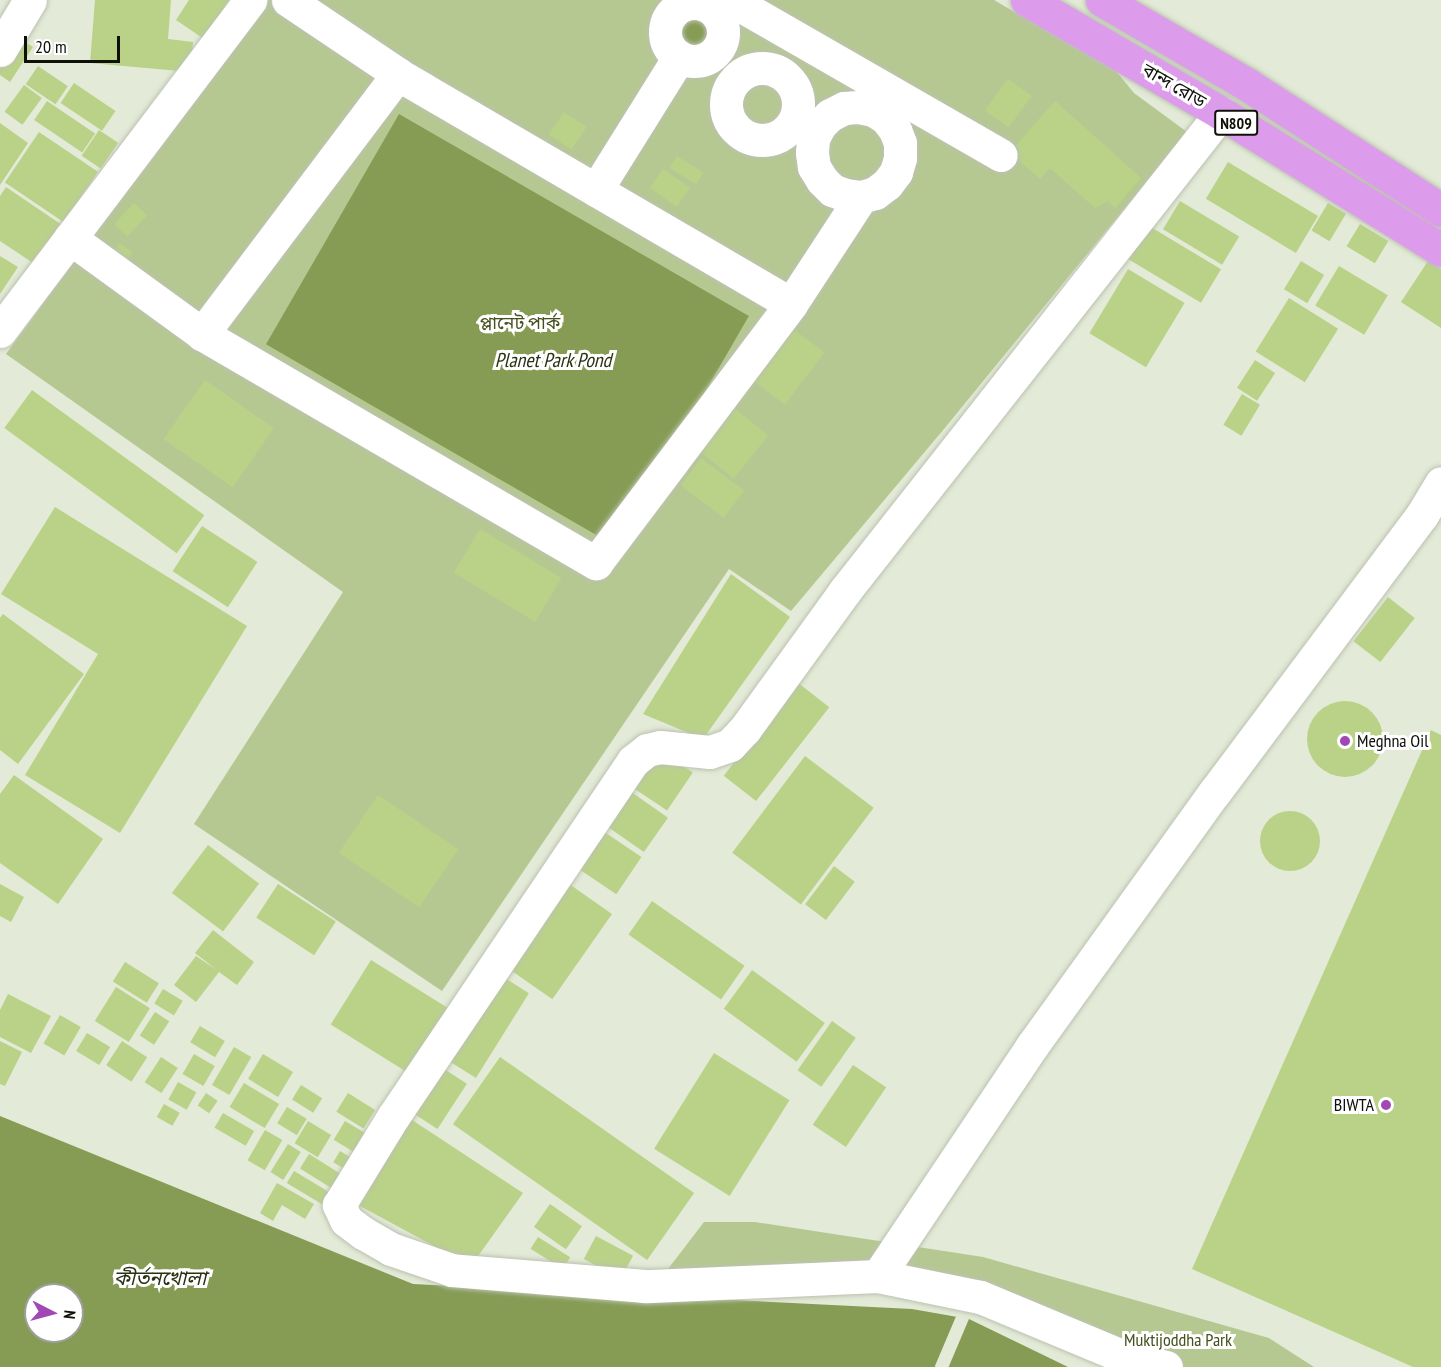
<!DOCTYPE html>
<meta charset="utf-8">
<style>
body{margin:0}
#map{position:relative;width:1441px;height:1367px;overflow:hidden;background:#e3ead7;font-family:"PT Sans Narrow","Noto Sans Bengali",sans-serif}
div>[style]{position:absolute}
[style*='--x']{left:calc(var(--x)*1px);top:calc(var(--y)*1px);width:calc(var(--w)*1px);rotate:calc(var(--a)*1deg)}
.green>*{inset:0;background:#b6c891}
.water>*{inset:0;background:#869c54;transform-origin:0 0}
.round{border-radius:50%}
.pier>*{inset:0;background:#e3ead7;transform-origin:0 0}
.building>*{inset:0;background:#bad288;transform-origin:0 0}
.roads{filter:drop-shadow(0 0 2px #bbc2b0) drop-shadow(0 0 2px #bbc2b0)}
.minor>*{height:33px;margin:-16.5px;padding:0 16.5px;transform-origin:16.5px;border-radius:16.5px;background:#fff}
.minor>.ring{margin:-16.5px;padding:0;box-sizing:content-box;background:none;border:33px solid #fff;border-radius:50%}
.highway>*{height:33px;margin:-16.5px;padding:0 16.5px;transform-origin:16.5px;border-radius:16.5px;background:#dd9ceb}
.dots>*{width:16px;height:16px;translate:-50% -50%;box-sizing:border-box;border:3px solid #fff;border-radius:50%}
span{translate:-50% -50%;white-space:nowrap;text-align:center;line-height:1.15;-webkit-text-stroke:6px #fff;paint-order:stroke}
.shield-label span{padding:2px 4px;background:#fff;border:2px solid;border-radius:4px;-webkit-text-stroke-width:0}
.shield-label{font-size:16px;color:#0e1009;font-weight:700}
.street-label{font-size:18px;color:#0e1009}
.park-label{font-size:18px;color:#43511d}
.poi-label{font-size:18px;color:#0e1009}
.left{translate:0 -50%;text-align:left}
.right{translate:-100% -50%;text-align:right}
.water-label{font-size:20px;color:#293212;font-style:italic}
.north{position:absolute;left:24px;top:1283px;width:60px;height:60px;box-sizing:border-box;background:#fff;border:2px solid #9f9f9d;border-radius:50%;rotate:96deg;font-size:16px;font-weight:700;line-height:24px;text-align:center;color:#0e1009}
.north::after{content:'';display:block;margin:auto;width:21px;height:27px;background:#a148b4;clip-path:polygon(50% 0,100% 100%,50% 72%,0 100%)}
.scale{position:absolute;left:24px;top:36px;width:96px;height:27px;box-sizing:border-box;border:3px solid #0e1009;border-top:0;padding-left:8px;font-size:18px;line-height:21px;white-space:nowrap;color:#0e1009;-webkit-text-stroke:4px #fff;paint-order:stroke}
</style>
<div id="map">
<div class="green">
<div style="clip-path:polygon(266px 0,994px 0,1116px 71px,1134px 93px,1187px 132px,944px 429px,791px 611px,729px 569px,442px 991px,194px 824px,343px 592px,6px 354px)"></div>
<div style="clip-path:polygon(704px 1222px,755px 1222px,983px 1257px,1269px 1338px,1314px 1367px,1173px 1367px,994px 1293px,668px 1269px)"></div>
</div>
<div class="water">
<div class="round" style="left:675px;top:12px;width:40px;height:40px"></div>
<div style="left:399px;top:114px;width:404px;height:266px;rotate:30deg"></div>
<div style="clip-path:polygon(evenodd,0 1116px,413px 1284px,912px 1309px,969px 1319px,1068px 1367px,0 1367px,0 1116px,36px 1295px,72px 1295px,72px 1331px,36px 1331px,36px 1295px)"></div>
</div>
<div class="pier">
<div style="left:957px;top:1314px;width:13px;height:57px;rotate:23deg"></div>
</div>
<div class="building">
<div style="clip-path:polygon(95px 0,171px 0,168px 39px,193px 42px,191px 72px,90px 63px)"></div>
<div style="clip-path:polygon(189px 0,229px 0,204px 39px,176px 20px)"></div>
<div style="clip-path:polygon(14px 35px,33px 47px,10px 82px,0 75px,0 55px)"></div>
<div style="left:38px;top:66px;width:36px;height:22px;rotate:34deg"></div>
<div style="left:1008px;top:79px;width:29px;height:39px;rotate:36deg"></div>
<div style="left:74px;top:83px;width:50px;height:24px;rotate:34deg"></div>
<div style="left:24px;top:85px;width:22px;height:33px;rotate:36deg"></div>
<div style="left:47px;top:101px;width:58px;height:23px;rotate:34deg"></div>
<div style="clip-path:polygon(1055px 101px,1141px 178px,1115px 208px,1108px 201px,1095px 208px,1050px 168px,1040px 179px,1010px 152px)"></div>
<div style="left:564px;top:112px;width:27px;height:27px;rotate:34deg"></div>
<div style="clip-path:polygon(0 123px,28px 143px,0 185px)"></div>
<div style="left:99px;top:130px;width:23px;height:31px;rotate:34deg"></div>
<div style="left:39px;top:132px;width:71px;height:61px;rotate:34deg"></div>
<div style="left:677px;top:156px;width:31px;height:14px;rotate:32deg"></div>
<div style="left:1228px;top:162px;width:105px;height:43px;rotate:31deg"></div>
<div style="left:663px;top:169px;width:33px;height:23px;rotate:35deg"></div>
<div style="clip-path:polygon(6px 187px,62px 225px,36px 265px,0 241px,0 196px)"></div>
<div style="left:1180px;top:201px;width:69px;height:33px;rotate:31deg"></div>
<div style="left:134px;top:203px;width:18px;height:29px;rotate:43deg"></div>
<div style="left:1328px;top:203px;width:21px;height:32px;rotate:31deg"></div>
<div style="left:1360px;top:224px;width:33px;height:26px;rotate:31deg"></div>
<div style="left:1149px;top:226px;width:84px;height:39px;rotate:31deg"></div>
<div style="left:120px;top:243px;width:16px;height:18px;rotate:38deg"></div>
<div style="clip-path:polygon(0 256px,18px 267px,0 294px)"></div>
<div style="left:1301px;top:261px;width:27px;height:33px;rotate:31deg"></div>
<div style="clip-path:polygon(1428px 261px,1441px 269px,1441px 328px,1401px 302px)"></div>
<div style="left:1339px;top:266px;width:57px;height:46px;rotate:31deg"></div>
<div style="left:1128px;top:269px;width:66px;height:75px;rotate:31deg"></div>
<div style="left:1289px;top:298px;width:58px;height:63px;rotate:32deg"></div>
<div style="left:793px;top:329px;width:39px;height:65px;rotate:37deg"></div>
<div style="left:1255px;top:360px;width:24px;height:33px;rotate:33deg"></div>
<div style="left:205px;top:380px;width:84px;height:72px;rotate:35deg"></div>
<div style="left:32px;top:390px;width:213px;height:47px;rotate:36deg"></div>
<div style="left:1242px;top:394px;width:21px;height:36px;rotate:31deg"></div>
<div style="left:734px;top:408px;width:44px;height:55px;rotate:39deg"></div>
<div style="left:701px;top:458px;width:54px;height:34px;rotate:37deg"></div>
<div style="clip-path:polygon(55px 507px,247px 626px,120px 833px,25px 775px,98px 654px,1px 594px)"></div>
<div style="left:202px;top:526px;width:66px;height:54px;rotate:33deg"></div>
<div style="left:480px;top:529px;width:95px;height:51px;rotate:31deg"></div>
<div style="clip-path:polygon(731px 574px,790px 617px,703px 739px,643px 714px)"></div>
<div style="left:1388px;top:597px;width:34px;height:56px;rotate:38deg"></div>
<div style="clip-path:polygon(3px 614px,84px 674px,18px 764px,0 750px,0 618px)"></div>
<div style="left:797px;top:682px;width:41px;height:119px;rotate:38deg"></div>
<div class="round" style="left:1307px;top:701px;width:76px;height:76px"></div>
<div style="clip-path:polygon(1431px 730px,1441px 735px,1441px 1367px,1413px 1367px,1192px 1269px)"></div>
<div style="left:658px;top:749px;width:42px;height:46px;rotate:34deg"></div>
<div style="left:805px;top:756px;width:86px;height:121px;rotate:37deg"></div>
<div style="clip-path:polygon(14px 775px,103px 839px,58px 904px,0 863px,0 794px)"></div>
<div style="left:627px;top:789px;width:50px;height:42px;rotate:35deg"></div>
<div style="left:378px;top:795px;width:97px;height:70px;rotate:34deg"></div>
<div class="round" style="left:1260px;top:811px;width:60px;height:60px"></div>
<div style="left:600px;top:829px;width:50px;height:45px;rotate:34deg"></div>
<div style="left:208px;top:845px;width:64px;height:60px;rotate:37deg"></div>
<div style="left:834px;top:866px;width:26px;height:48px;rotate:37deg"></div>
<div style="left:562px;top:879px;width:61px;height:104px;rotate:35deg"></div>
<div style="clip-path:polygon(0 884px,24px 897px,11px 922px,0 916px)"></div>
<div style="left:278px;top:884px;width:69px;height:40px;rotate:33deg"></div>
<div style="left:652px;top:901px;width:113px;height:41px;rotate:35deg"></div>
<div style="clip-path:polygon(213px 930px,254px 962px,237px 985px,219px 972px,196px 1002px,174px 985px,196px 956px,217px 970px,195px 953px)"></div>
<div style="left:371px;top:960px;width:93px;height:76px;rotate:32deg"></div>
<div style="left:125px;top:962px;width:40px;height:23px;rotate:32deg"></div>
<div style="left:752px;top:970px;width:90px;height:48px;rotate:36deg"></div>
<div style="left:495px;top:972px;width:40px;height:100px;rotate:32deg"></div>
<div style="left:116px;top:987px;width:40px;height:40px;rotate:32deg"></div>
<div style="left:163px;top:989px;width:23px;height:17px;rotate:31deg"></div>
<div style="clip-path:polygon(8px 994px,51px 1016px,31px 1053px,0 1037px,0 1010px)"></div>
<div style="left:155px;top:1012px;width:17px;height:28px;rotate:33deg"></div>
<div style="left:60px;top:1015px;width:24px;height:33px;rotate:30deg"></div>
<div style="left:832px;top:1021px;width:29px;height:60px;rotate:35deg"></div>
<div style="left:200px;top:1026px;width:29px;height:19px;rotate:31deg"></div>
<div style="left:87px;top:1033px;width:27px;height:21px;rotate:31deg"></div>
<div style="clip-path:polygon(0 1041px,22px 1052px,5px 1086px,0 1084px)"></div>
<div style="left:122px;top:1041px;width:30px;height:29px;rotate:33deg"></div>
<div style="left:234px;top:1047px;width:20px;height:44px;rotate:30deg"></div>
<div style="left:714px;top:1053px;width:89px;height:113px;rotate:32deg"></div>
<div style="left:194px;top:1054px;width:24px;height:23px;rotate:30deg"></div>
<div style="left:263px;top:1054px;width:35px;height:29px;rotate:31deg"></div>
<div style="left:161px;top:1057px;width:20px;height:30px;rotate:33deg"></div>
<div style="left:500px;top:1057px;width:237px;height:82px;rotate:35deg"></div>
<div style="left:435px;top:1063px;width:38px;height:54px;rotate:33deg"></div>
<div style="left:853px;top:1065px;width:40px;height:72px;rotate:34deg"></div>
<div style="left:178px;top:1082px;width:21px;height:20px;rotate:29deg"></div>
<div style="left:244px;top:1083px;width:41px;height:28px;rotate:31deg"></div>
<div style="left:301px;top:1085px;width:25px;height:17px;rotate:32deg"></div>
<div style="left:206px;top:1093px;width:14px;height:15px;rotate:34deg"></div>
<div style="left:348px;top:1093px;width:32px;height:22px;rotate:32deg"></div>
<div style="left:164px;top:1104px;width:18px;height:15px;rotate:29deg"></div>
<div style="left:287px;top:1107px;width:23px;height:19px;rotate:31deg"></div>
<div style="left:223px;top:1113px;width:36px;height:17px;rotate:30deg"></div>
<div style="clip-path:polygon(403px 1114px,523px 1193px,471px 1266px,347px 1199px)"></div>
<div style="left:308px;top:1121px;width:27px;height:26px;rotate:31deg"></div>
<div style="left:345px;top:1121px;width:35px;height:22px;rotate:31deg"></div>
<div style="left:265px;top:1130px;width:20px;height:35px;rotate:30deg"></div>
<div style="left:288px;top:1144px;width:15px;height:33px;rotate:32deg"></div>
<div style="left:340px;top:1151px;width:21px;height:13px;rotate:31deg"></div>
<div style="left:309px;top:1154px;width:46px;height:17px;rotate:32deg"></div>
<div style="left:294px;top:1171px;width:49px;height:14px;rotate:31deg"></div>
<div style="clip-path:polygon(277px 1183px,314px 1204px,305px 1219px,282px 1205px,273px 1221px,260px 1213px)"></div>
<div style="left:550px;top:1204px;width:39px;height:28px;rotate:35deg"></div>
<div style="left:596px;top:1236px;width:42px;height:26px;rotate:28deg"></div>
<div style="left:538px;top:1237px;width:38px;height:14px;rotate:32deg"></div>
</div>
<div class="roads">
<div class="minor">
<div style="--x:288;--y:0;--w:133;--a:33.9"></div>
<div style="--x:731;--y:0;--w:311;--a:29.9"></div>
<div class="ring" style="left:665px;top:3px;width:25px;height:25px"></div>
<div style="--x:0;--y:50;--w:58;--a:-59"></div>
<div class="ring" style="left:726px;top:68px;width:39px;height:39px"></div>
<div style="--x:596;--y:190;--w:157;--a:-58"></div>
<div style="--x:70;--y:238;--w:163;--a:36"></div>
<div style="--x:202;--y:334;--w:456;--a:30.2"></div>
<div style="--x:596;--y:563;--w:324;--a:-53"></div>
<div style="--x:791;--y:304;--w:455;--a:-149.7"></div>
<div style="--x:398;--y:74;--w:326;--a:127"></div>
<div style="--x:791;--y:304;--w:128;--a:-56.8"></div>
<div style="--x:861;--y:197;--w:15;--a:-16"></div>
<div style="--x:875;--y:193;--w:15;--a:-37"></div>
<div style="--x:887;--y:184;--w:15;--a:-53"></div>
<div style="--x:896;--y:172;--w:15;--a:-74"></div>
<div style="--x:900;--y:158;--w:15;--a:-90"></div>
<div style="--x:900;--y:143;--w:14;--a:-111"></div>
<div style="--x:895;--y:130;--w:15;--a:-127"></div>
<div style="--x:886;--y:118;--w:15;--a:-148"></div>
<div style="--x:873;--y:110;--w:15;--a:-169"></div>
<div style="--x:858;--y:107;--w:14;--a:176"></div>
<div style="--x:844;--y:108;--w:16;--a:153"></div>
<div style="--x:830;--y:115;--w:14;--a:135"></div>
<div style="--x:820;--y:125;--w:15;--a:118"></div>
<div style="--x:813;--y:138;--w:15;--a:94"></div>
<div style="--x:812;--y:153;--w:14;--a:82"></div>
<div style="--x:814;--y:167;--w:15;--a:58"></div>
<div style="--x:822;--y:180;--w:14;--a:45"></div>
<div style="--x:832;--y:190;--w:15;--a:20"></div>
<div style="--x:846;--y:195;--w:15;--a:8"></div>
<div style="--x:0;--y:331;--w:415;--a:-52.9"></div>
<div style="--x:878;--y:1276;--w:277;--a:-56.2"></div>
<div style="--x:1032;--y:1046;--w:312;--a:-54.3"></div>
<div style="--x:1214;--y:793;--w:347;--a:-53.2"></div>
<div style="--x:1422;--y:515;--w:37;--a:-59"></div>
<div style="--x:1166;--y:1367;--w:45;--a:-166"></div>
<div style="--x:1122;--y:1356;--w:154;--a:-157.4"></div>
<div style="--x:980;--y:1297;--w:104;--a:-168.4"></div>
<div style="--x:878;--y:1276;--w:233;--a:177.5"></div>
<div style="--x:645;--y:1286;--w:194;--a:-175.3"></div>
<div style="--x:452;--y:1270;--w:65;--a:-161"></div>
<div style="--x:391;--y:1249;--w:32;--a:-150"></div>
<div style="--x:363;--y:1233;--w:21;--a:-143"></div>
<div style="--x:346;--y:1220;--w:17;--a:-115"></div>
<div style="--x:339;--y:1205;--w:103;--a:-58.5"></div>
<div style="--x:393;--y:1117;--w:429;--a:-56"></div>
<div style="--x:633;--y:761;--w:18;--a:-38"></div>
<div style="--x:647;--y:750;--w:13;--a:-13"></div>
<div style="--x:660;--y:747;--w:50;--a:5.7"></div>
<div style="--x:710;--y:752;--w:21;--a:-19"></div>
<div style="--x:730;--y:745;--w:22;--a:-47"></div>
<div style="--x:745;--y:729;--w:169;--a:-54.1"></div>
<div style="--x:844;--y:592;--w:610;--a:-51.8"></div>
</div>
<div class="highway">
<div style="--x:1027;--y:0;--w:225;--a:30.2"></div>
<div style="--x:1221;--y:113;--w:259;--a:31.9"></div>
<div style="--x:1102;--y:0;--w:169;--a:30.2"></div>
<div style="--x:1248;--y:85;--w:230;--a:32.9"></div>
</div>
</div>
<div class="dots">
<div style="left:1345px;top:741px;background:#a148b4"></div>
<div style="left:1386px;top:1105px;background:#a148b4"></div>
</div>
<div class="shield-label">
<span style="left:1236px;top:123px">N809</span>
</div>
<div class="street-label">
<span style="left:1174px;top:86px;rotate:30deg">বান্দ রোড</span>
</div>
<div class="park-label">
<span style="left:520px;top:323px">প্লানেট পার্ক</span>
<span style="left:1178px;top:1340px">Muktijoddha Park</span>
</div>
<div class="poi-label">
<span class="left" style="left:1357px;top:741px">Meghna Oil</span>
<span class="right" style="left:1374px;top:1105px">BIWTA</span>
</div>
<div class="water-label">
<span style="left:553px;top:360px">Planet Park Pond</span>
<span style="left:160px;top:1278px">কীর্তনখোলা</span>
</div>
<div class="north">N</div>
<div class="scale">20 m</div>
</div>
